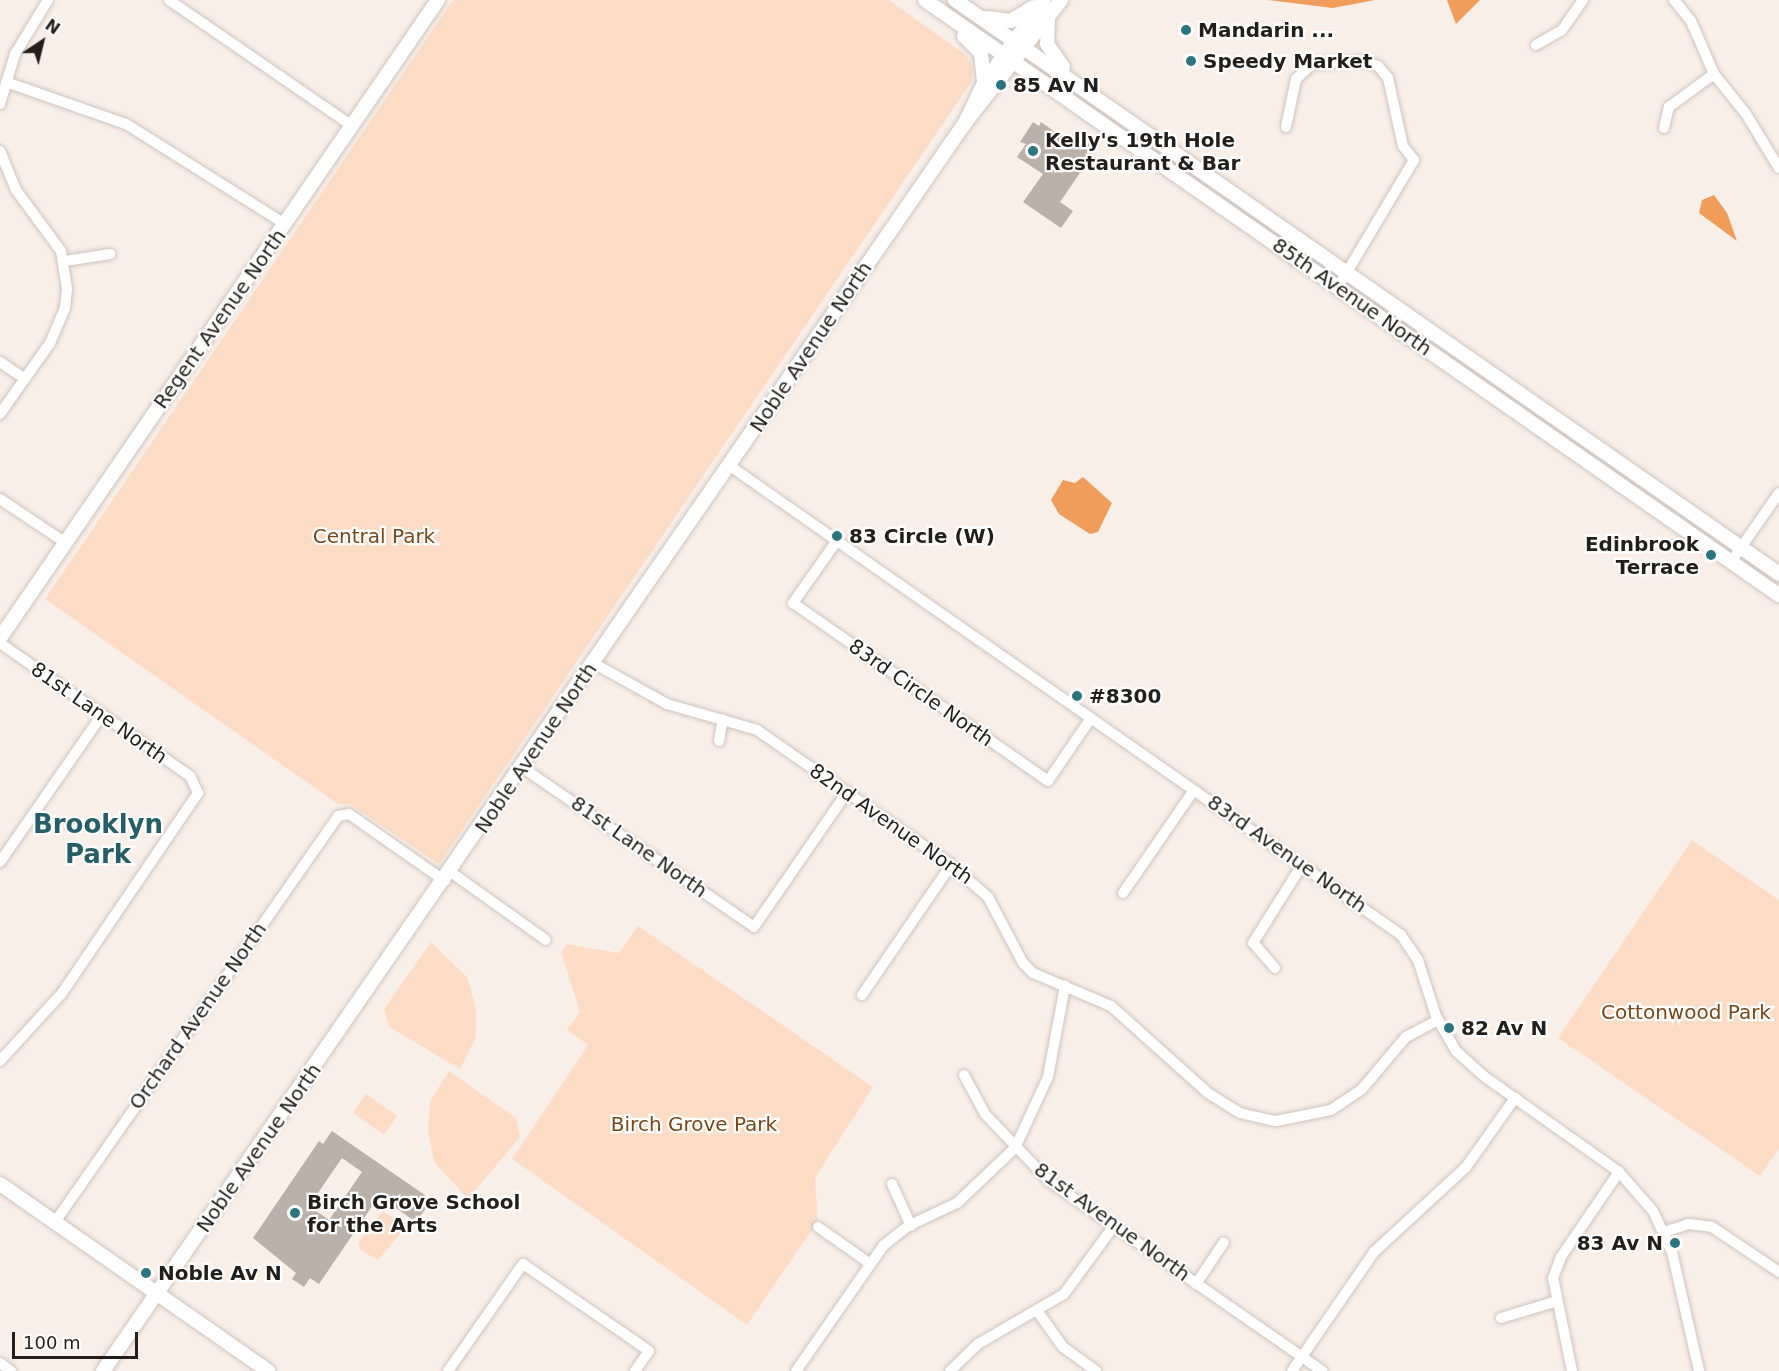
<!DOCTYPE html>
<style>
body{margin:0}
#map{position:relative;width:1779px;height:1371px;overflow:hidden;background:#f9efe9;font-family:"DejaVu Sans",sans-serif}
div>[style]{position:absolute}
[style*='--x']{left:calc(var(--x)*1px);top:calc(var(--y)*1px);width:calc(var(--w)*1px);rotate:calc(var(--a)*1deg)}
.green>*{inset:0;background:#fddcc5;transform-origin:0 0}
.water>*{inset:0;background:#f09d5c}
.building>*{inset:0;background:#bab1aa}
.roads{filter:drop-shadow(0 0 2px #cec4be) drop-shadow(0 0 2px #cec4be)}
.street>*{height:10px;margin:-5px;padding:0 5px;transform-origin:5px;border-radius:5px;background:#fff}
.secondary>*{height:14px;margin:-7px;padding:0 7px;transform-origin:7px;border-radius:7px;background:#fff}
.dots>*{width:16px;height:16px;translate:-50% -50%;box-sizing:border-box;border:3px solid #fff;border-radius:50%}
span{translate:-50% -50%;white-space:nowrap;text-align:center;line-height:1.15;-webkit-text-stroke:4.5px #fff;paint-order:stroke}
.poi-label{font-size:20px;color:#211e1b;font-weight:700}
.left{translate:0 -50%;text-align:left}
.right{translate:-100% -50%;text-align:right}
.street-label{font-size:20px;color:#211e1b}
.park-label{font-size:20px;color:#7c4616}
.district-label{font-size:26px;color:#255e66;font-weight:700}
.north{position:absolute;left:12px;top:12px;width:60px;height:60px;-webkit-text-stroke:4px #fff;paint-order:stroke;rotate:35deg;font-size:16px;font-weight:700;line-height:24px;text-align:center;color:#211e1b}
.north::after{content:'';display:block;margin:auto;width:21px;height:27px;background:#211e1b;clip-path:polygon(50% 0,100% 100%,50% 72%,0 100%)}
.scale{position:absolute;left:12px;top:1332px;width:126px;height:27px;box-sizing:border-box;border:3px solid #211e1b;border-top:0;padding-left:8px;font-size:18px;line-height:21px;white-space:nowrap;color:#211e1b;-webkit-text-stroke:4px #fff;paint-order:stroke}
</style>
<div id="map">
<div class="green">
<div style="clip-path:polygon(453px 0,889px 0,967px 56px,973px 67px,972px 81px,439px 864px,350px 804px,338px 804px,45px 599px)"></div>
<div style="clip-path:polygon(1692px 840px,1779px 900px,1779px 1148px,1760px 1176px,1558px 1038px)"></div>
<div style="clip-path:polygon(638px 926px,873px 1087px,815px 1178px,818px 1221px,747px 1325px,512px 1159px,588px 1045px,567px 1030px,580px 1012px,561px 952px,567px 944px,619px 953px)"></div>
<div style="clip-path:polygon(431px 942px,467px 977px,476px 1008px,476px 1037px,460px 1069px,389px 1027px,384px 1009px)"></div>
<div style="clip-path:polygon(449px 1071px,516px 1118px,520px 1137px,468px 1199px,434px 1162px,428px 1130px,430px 1101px)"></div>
<div style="left:366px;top:1094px;width:38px;height:23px;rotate:35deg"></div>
<div style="clip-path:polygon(383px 1211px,402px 1224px,404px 1230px,378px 1260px,360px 1250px,358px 1243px)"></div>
</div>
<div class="water">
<div style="clip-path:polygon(1267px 0,1375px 0,1333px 8px)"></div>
<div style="clip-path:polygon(1447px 0,1480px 0,1456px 24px)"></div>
<div style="clip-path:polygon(1714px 195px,1727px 213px,1737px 241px,1699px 213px,1702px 200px)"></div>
<div style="clip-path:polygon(1083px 477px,1112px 503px,1098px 532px,1090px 534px,1059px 514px,1051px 500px,1063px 480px,1075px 483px)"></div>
</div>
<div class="building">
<div style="clip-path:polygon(1033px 122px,1039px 126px,1041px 122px,1068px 141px,1075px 132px,1097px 148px,1060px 202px,1073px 211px,1061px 228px,1023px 202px,1043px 174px,1017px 157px,1026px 144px,1020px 142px)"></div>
<div style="clip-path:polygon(evenodd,332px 1131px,432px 1200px,416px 1222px,379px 1196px,319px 1284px,310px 1278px,304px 1287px,292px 1279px,296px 1273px,253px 1238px,319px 1141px,323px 1144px,332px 1131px,342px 1158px,362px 1172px,329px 1220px,309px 1206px,342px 1158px)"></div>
</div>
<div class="roads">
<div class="street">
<div style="--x:169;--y:0;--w:222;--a:34.5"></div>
<div style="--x:1674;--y:0;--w:27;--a:51"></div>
<div style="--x:1691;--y:21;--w:58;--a:66.5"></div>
<div style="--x:1714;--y:74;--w:51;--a:51.3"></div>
<div style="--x:1746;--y:114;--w:63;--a:58.6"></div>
<div style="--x:1536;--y:45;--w:30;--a:-30"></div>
<div style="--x:1562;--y:30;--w:37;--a:-55"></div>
<div style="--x:6;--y:82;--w:127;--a:19.3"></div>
<div style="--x:126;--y:124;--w:188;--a:32.2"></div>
<div style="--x:0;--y:104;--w:52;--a:-73.3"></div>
<div style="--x:15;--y:54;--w:63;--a:-58.6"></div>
<div style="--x:1286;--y:127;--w:49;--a:-78.2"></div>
<div style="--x:1296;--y:79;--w:22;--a:-43"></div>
<div style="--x:1312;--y:64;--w:51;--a:-3.4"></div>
<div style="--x:1363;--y:61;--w:16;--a:18"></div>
<div style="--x:1378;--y:66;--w:16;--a:50"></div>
<div style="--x:1388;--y:78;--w:70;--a:77.6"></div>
<div style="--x:1403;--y:146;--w:18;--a:52"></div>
<div style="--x:1414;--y:160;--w:148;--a:120.9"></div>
<div style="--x:1664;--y:128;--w:22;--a:-77"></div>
<div style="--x:1669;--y:107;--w:56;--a:-36.3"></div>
<div style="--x:0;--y:151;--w:42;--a:67.7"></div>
<div style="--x:16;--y:190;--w:76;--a:53.6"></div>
<div style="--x:61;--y:251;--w:38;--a:81"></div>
<div style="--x:67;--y:289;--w:19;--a:96"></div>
<div style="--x:65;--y:308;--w:38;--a:113"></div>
<div style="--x:50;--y:343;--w:87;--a:125.2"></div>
<div style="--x:65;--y:261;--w:46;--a:-8.8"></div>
<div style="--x:0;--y:362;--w:30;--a:34"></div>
<div style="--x:730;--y:466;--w:819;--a:34.95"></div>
<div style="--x:1401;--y:935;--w:30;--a:56"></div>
<div style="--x:1418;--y:960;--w:59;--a:72.2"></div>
<div style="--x:1436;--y:1016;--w:40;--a:60.3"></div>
<div style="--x:1456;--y:1051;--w:39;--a:42"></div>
<div style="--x:1485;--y:1077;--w:164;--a:35.3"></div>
<div style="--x:1619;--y:1172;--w:52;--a:48.9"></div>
<div style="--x:1653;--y:1211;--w:45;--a:65.1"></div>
<div style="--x:1672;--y:1252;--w:122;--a:77.2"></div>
<div style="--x:0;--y:499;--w:79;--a:33.7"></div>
<div style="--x:836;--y:542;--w:75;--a:125.2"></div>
<div style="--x:793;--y:603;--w:311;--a:34.9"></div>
<div style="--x:1048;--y:781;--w:76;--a:-55.7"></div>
<div style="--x:1731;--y:562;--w:84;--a:-55.2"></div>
<div style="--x:0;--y:643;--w:232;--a:35"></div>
<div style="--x:190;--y:776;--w:19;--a:65"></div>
<div style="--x:198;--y:793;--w:242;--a:124.2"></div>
<div style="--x:62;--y:993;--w:92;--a:132.4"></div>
<div style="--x:595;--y:664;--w:82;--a:29.1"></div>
<div style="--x:667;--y:704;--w:94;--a:16.1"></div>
<div style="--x:757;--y:730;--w:236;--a:34.8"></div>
<div style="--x:951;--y:865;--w:49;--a:40.9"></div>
<div style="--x:988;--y:897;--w:75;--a:62.1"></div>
<div style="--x:1023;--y:963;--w:14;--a:45"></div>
<div style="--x:1033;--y:973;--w:85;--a:22.9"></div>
<div style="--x:1111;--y:1006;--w:130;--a:41.9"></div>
<div style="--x:1208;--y:1093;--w:38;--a:32"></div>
<div style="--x:1240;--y:1113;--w:37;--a:13"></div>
<div style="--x:1276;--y:1121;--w:56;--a:-11.3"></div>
<div style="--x:1331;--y:1110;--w:37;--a:-34"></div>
<div style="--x:1362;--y:1089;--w:68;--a:-49.8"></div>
<div style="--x:1406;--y:1037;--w:36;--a:-28"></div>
<div style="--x:719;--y:741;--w:22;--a:-80"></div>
<div style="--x:523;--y:768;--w:280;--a:34.5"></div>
<div style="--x:754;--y:927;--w:164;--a:-55.4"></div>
<div style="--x:0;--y:862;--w:178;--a:-55.3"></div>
<div style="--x:452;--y:873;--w:115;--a:35.5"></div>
<div style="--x:1123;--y:893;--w:125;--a:-55.4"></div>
<div style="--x:1275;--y:968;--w:33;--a:-131"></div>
<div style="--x:1253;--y:943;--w:92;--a:-57.9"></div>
<div style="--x:862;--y:995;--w:158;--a:-55.6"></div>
<div style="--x:964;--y:1075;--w:44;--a:61.7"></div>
<div style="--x:985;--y:1114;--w:93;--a:46.3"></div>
<div style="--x:1049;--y:1181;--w:333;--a:34.8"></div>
<div style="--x:892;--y:1184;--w:46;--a:65.7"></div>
<div style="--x:55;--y:1222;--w:495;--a:-55.1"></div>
<div style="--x:338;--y:816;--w:11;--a:-10"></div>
<div style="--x:349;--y:814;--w:117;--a:34.9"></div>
<div style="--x:818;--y:1227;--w:62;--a:35.2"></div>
<div style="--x:1664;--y:1232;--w:26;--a:-18"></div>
<div style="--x:1689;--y:1224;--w:23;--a:7"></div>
<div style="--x:1712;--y:1227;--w:81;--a:33.9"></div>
<div style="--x:1196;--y:1284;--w:50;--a:-56.3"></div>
<div style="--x:1038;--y:1312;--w:43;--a:54.5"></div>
<div style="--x:1063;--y:1347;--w:41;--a:36"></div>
<div style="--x:1501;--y:1318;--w:55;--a:-16.8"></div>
<div style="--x:0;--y:1363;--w:14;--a:36"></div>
<div style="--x:448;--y:1371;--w:131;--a:-55"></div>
<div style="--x:523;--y:1264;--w:153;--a:34.6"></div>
<div style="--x:649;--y:1351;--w:24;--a:125"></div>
<div style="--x:796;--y:1371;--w:154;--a:-55.1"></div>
<div style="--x:884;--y:1245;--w:31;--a:-38"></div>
<div style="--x:908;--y:1226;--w:54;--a:-25.1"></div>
<div style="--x:957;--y:1203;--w:80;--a:-43.5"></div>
<div style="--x:1015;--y:1148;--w:78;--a:-65.1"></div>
<div style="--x:1048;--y:1077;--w:93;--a:-79.4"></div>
<div style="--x:950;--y:1371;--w:39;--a:-44"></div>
<div style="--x:978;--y:1344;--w:99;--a:-30.2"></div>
<div style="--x:1064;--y:1294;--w:83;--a:-53.8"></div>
<div style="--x:1292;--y:1371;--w:145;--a:-55.4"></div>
<div style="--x:1374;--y:1252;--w:125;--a:-42.7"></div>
<div style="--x:1466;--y:1167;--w:85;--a:-54.6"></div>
<div style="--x:1572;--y:1371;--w:95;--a:-101.5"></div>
<div style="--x:1553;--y:1278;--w:22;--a:-69"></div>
<div style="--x:1561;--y:1257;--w:103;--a:-55.7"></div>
</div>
<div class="secondary">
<div style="--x:925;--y:0;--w:1041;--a:34.87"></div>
<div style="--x:955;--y:0;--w:1004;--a:34.86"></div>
<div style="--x:986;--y:18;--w:25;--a:7"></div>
<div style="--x:1011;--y:21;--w:26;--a:-32"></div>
<div style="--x:1048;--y:20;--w:24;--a:92"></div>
<div style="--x:1047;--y:44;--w:28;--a:55"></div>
<div style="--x:964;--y:36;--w:24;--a:45"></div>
<div style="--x:981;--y:53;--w:30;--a:84"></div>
<div style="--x:965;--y:123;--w:44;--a:-64.6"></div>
<div style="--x:984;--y:83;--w:102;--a:-54.1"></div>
<div style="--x:0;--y:638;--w:774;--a:-55.53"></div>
<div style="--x:0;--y:1184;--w:327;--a:34.9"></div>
<div style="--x:103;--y:1371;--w:1517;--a:-55.37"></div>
<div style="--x:965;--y:123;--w:156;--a:-52"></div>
</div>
</div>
<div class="dots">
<div style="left:1186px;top:30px;background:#2c747e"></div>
<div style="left:1191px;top:61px;background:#2c747e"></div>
<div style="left:1001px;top:85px;background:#2c747e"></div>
<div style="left:1033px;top:151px;background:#2c747e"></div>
<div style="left:837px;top:536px;background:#2c747e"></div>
<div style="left:1711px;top:555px;background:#2c747e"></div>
<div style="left:1077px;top:696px;background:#2c747e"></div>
<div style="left:1449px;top:1028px;background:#2c747e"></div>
<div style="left:295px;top:1213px;background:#2c747e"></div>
<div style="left:1675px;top:1243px;background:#2c747e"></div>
<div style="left:146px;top:1273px;background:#2c747e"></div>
</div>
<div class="poi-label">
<span class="left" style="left:1198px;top:30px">Mandarin ...</span>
<span class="left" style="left:1203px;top:61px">Speedy Market</span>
<span class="left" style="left:1013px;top:85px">85 Av N</span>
<span class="left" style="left:1045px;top:152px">Kelly's 19th Hole<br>Restaurant &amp; Bar</span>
<span class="left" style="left:849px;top:536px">83 Circle (W)</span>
<span class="right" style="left:1699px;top:556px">Edinbrook<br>Terrace</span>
<span class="left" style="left:1089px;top:696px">#8300</span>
<span class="left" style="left:1461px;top:1028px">82 Av N</span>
<span class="left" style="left:307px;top:1214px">Birch Grove School<br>for the Arts</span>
<span class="right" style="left:1663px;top:1243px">83 Av N</span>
<span class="left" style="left:158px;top:1273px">Noble Av N</span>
</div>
<div class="street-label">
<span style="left:1352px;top:297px;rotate:35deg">85th Avenue North</span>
<span style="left:220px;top:319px;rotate:-55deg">Regent Avenue North</span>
<span style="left:811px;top:347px;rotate:-56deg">Noble Avenue North</span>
<span style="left:921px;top:693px;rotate:35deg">83rd Circle North</span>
<span style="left:99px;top:713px;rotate:35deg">81st Lane North</span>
<span style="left:536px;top:748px;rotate:-56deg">Noble Avenue North</span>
<span style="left:891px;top:824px;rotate:35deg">82nd Avenue North</span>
<span style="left:639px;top:847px;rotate:35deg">81st Lane North</span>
<span style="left:1287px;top:854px;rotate:35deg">83rd Avenue North</span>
<span style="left:198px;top:1016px;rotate:-55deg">Orchard Avenue North</span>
<span style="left:259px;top:1148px;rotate:-55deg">Noble Avenue North</span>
<span style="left:1112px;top:1222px;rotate:36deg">81st Avenue North</span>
</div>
<div class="park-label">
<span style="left:374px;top:536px">Central Park</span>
<span style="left:1686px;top:1012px">Cottonwood Park</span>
<span style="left:694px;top:1124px">Birch Grove Park</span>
</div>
<div class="district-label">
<span style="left:98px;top:840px">Brooklyn<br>Park</span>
</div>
<div class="north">N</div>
<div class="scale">100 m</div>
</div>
